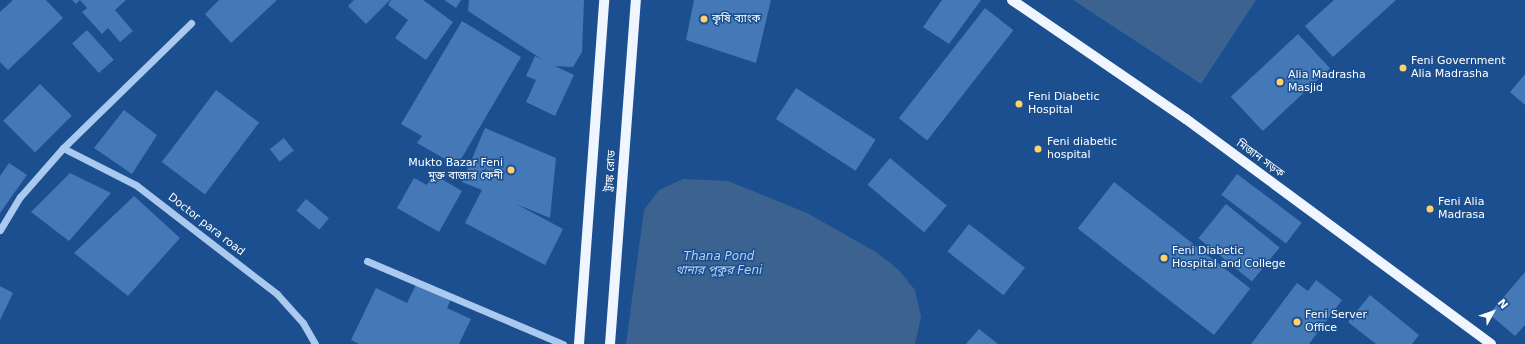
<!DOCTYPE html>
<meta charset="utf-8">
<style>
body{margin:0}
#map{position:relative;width:1525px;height:344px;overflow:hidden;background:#1b4f8f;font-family:"DejaVu Sans","Noto Sans Bengali",sans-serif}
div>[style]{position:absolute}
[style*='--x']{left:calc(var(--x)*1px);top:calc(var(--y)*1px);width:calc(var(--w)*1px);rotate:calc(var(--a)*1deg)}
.water>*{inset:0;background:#3c6290}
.building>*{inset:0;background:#4478b7;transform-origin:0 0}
.minor>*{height:7px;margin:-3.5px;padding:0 3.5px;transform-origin:3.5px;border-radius:3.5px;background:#a9c9ee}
.major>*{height:10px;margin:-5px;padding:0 5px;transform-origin:5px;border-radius:5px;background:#f0f6ff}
.dots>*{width:11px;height:11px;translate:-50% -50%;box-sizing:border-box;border:2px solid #1b4f8f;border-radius:50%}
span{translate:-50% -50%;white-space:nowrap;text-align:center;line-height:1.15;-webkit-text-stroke:3px #1b4f8f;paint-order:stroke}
.poi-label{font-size:11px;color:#fff}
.left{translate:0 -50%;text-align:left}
.right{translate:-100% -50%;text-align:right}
.street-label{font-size:11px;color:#fff}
.water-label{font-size:12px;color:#b5d3f5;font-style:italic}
.north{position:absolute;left:1473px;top:292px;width:40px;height:40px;-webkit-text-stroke:3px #1b4f8f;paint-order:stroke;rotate:50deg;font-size:11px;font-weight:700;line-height:16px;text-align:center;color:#fff}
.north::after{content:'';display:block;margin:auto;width:14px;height:18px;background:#fff;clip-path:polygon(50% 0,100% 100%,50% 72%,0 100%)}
</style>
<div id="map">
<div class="water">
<div style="clip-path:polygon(1073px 0,1256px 0,1201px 84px)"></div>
<div style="clip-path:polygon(683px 179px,728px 181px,807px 213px,876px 252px,898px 269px,915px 290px,921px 317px,915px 344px,626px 344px,644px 210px,659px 190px)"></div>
</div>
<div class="building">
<div style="clip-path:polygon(13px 0,46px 0,63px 18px,8px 70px,0 62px,0 12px)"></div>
<div style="clip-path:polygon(72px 0,126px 0,115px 10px,133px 31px,120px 42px,108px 28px,102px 34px,82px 12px,87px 8px,80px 0,76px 4px)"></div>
<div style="clip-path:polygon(219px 0,277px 0,231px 43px,205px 14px)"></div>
<div style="clip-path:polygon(354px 0,390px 0,366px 24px,348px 6px)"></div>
<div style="clip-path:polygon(391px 0,423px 0,453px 22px,426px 60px,395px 38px,408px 20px,388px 5px)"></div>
<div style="clip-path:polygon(444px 0,461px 0,456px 8px)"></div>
<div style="clip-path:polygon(469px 0,584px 0,582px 52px,573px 67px,555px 66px,574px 75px,555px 116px,526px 102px,536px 80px,526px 76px,535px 56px,543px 60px,468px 11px)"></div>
<div style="clip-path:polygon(694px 0,771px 0,756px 63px,686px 40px)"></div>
<div style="clip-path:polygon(942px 0,981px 0,949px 44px,923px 27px)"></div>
<div style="clip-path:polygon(1334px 0,1396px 0,1333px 57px,1305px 26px)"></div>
<div style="left:985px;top:8px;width:36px;height:140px;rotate:38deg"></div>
<div style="clip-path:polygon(462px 21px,521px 57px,457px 166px,417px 143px,422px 136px,401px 124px)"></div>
<div style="left:87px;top:30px;width:40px;height:20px;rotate:48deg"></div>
<div style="left:1298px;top:34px;width:47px;height:92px;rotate:47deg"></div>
<div style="clip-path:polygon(1525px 74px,1525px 105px,1510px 92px)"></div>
<div style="left:40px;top:84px;width:45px;height:52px;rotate:45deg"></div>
<div style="left:796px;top:88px;width:95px;height:37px;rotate:33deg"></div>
<div style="left:216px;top:90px;width:54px;height:90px;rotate:37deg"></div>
<div style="clip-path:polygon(124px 110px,157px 135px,132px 174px,94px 148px)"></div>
<div style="clip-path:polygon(485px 128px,556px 158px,550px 218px,516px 204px,563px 229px,545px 265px,465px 223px,482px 190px,462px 182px)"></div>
<div style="left:284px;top:138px;width:16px;height:18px;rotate:52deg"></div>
<div style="left:890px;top:158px;width:74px;height:35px;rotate:40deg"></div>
<div style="clip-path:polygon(9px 163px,27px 175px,0 213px,0 176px)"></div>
<div style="clip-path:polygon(70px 173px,111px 193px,69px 241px,31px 212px)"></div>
<div style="clip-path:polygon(433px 174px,462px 191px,439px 232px,397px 208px,414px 178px,427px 185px)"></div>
<div style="left:1237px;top:174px;width:81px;height:26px;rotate:37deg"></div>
<div style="left:1114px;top:182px;width:173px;height:59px;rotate:38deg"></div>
<div style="clip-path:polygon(134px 196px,180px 238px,128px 296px,74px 253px)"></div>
<div style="left:306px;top:199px;width:30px;height:15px;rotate:40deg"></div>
<div style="left:1226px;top:204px;width:69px;height:44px;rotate:39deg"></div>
<div style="left:969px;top:224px;width:71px;height:35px;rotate:38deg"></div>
<div style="clip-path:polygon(1525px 272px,1525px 325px,1515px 336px,1489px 314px)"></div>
<div style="clip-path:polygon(1316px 280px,1342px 300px,1309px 344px,1251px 344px,1297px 283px,1308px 291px)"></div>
<div style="clip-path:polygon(418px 281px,452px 297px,447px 308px,471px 319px,459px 344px,359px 344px,351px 340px,376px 288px,407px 303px)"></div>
<div style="clip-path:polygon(0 286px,13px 293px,0 320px)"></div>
<div style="clip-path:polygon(1370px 295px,1419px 335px,1412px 344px,1376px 344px,1348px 322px)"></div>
<div style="clip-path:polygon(979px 329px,998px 344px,966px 344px)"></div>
</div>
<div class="minor">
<div style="--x:63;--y:148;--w:82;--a:26.9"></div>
<div style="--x:136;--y:185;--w:178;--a:37.7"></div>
<div style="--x:277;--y:294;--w:39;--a:48"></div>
<div style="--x:303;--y:323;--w:24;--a:60"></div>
<div style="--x:0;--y:230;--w:39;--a:-59"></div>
<div style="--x:20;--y:197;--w:65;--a:-48.7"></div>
<div style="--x:63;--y:148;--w:179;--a:-44.3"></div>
<div style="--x:367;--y:261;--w:213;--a:23"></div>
</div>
<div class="major">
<div style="--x:1012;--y:0;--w:211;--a:34.4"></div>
<div style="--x:1186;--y:119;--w:379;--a:36.4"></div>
<div style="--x:579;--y:344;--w:345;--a:-85.8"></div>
<div style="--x:610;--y:344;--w:345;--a:-85.7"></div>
</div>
<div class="dots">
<div style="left:704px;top:19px;background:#ffd166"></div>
<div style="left:1403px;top:68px;background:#ffd166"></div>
<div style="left:1280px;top:82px;background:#ffd166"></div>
<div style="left:1019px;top:104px;background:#ffd166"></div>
<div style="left:1038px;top:149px;background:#ffd166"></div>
<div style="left:511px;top:170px;background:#ffd166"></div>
<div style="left:1430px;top:209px;background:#ffd166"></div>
<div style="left:1164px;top:258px;background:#ffd166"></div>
<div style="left:1297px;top:322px;background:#ffd166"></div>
</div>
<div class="poi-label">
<span class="left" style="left:712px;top:19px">কৃষি ব্যাংক</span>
<span class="left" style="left:1411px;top:68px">Feni Government<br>Alia Madrasha</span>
<span class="left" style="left:1288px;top:82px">Alia Madrasha<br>Masjid</span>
<span class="left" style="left:1028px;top:104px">Feni Diabetic<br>Hospital</span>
<span class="left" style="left:1047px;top:149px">Feni diabetic<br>hospital</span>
<span class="right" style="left:503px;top:170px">Mukto Bazar Feni<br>মুক্ত বাজার ফেনী</span>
<span class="left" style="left:1438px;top:209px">Feni Alia<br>Madrasa</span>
<span class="left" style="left:1172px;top:258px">Feni Diabetic<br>Hospital and College</span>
<span class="left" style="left:1305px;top:322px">Feni Server<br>Office</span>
</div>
<div class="street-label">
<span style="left:1260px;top:159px;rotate:36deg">মিজান সড়ক</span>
<span style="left:611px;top:171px;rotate:-86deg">ট্রাঙ্ক রোড</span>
<span style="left:206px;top:225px;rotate:38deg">Doctor para road</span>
</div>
<div class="water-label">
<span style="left:719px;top:264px">Thana Pond<br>থানার পুকুর Feni</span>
</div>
<div class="north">N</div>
</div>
